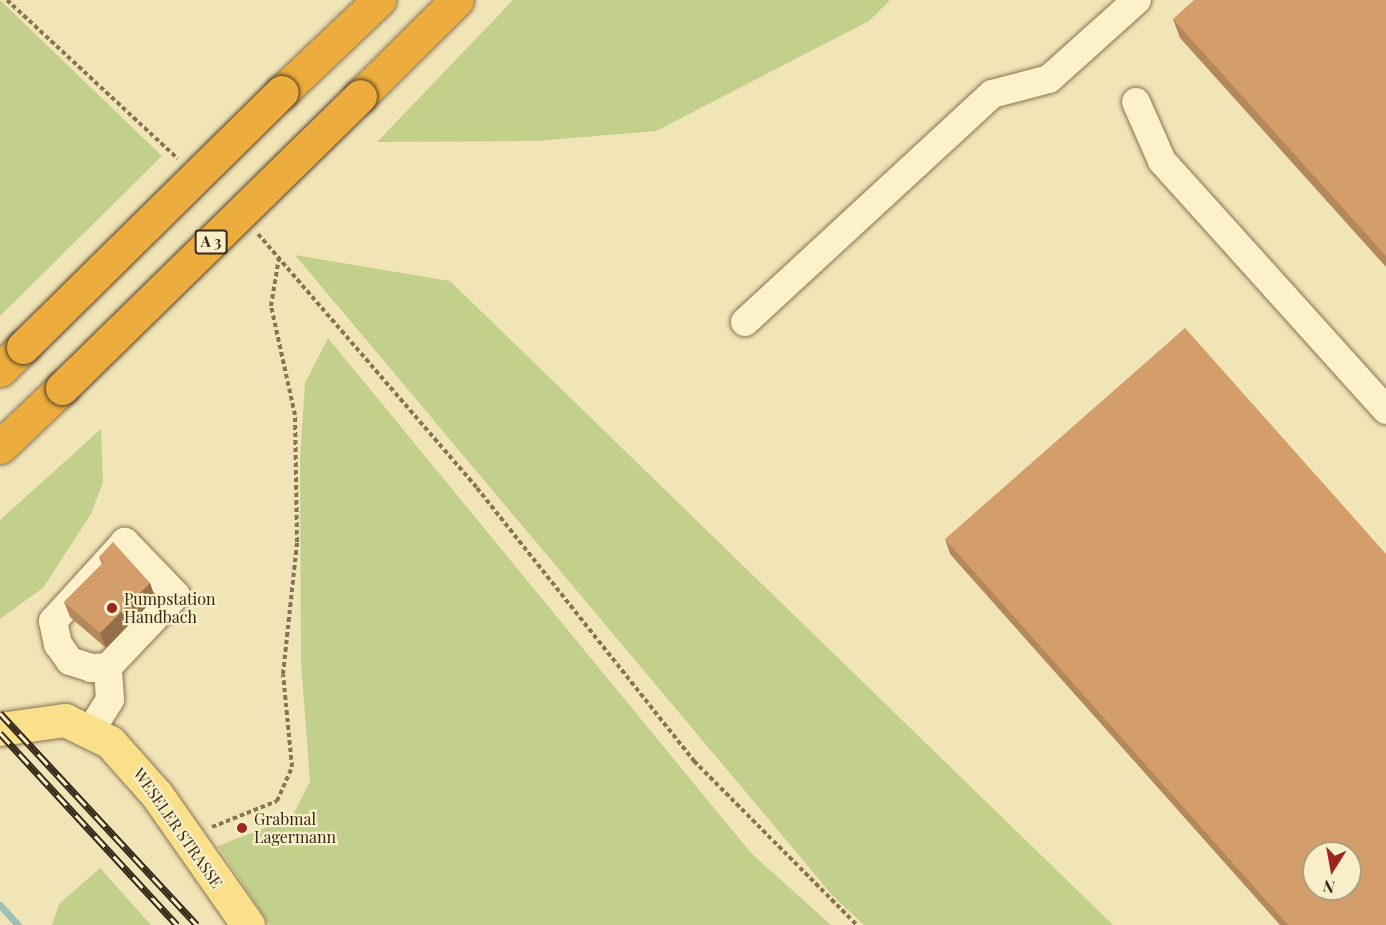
<!DOCTYPE html>
<style>
body{margin:0}
#map{position:relative;width:1386px;height:925px;overflow:hidden;background:#f1e5b8;font-family:"Playfair Display",serif}
div>[style]{position:absolute}
[style*='--x']{left:calc(var(--x)*1px);top:calc(var(--y)*1px);width:calc(var(--w)*1px);rotate:calc(var(--a)*1deg)}
.green>*{inset:0;background:#c3d08c}
.stream>*{height:7px;margin:-3.5px;padding:0 3.5px;transform-origin:3.5px;border-radius:3.5px;background:#9dc1b9}
.path>*{height:4px;margin-top:-2px;transform-origin:0;background:repeating-linear-gradient(90deg,#887352 0 4.5px,transparent 0 7.5px)}
.roads{filter:drop-shadow(0 0 2px #887352) drop-shadow(0 0 2px #887352)}
.minor>*{height:28px;margin:-14px;padding:0 14px;transform-origin:14px;border-radius:14px;background:#fcf1cb}
.major>*{height:33px;margin:-16.5px;padding:0 16.5px;transform-origin:16.5px;border-radius:16.5px;background:#fae08a}
.highway>*{height:33px;margin:-16.5px;padding:0 16.5px;transform-origin:16.5px;border-radius:16.5px;background:#ecac3e}
.rail>*{height:7px;margin-top:-3.5px;transform-origin:0;background:repeating-linear-gradient(90deg,#f8eec8 0 14px,#362919 0 28px);box-sizing:border-box;border-block:2px solid #362919}
.bridges{filter:drop-shadow(0 0 2px #554027) drop-shadow(0 0 2px #554027)}
.highway-bridge>*{height:33px;margin:-16.5px;padding:0 16.5px;transform-origin:16.5px;border-radius:16.5px;background:#ecac3e}
.wall>*{inset:0;background:#b5885b}
.shaded-wall>*{inset:0;background:#946f4a}
.building>*{inset:0;background:#d39e6a}
.dots>*{width:16px;height:16px;translate:-50% -50%;box-sizing:border-box;border:3px solid #f8eec8;border-radius:50%}
span{translate:-50% -50%;white-space:nowrap;text-align:center;line-height:1.15;-webkit-text-stroke:4.5px #f8eec8;paint-order:stroke}
.shield-label span{padding:2px 4px;background:#f8eec8;border:2px solid;border-radius:4px;-webkit-text-stroke-width:0}
.shield-label{font-size:15px;color:#362919;font-weight:700}
.poi-label{font-size:16px;color:#362919}
.left{translate:0 -50%;text-align:left}
.street-label{font-size:16px;color:#362919}
.north{position:absolute;left:1302px;top:841px;width:60px;height:60px;box-sizing:border-box;background:#f8eec8;border:2px solid #aa9f82;border-radius:50%;rotate:191deg;font-size:16px;font-weight:700;line-height:24px;text-align:center;color:#362919}
.north::after{content:'';display:block;margin:auto;width:21px;height:27px;background:#9d251d;clip-path:polygon(50% 0,100% 100%,50% 72%,0 100%)}
</style>
<div id="map">
<div class="green">
<div style="clip-path:polygon(0 0,162px 156px,0 316px)"></div>
<div style="clip-path:polygon(513px 0,890px 0,869px 21px,656px 131px,537px 141px,377px 142px)"></div>
<div style="clip-path:polygon(295px 255px,450px 281px,1113px 925px,864px 925px,833px 896px)"></div>
<div style="clip-path:polygon(328px 338px,751px 853px,831px 925px,270px 925px,218px 846px,292px 817px,310px 781px,301px 663px,300px 458px,305px 383px)"></div>
<div style="clip-path:polygon(101px 429px,103px 482px,91px 514px,43px 588px,0 619px,0 520px)"></div>
<div style="clip-path:polygon(100px 868px,151px 925px,52px 925px,59px 904px)"></div>
</div>
<div class="stream">
<div style="--x:0;--y:905;--w:27;--a:48"></div>
</div>
<div class="path">
<div style="--x:7;--y:0;--w:233;--a:42.9"></div>
<div style="--x:258;--y:234;--w:335;--a:49.2"></div>
<div style="--x:477;--y:488;--w:349;--a:51.5"></div>
<div style="--x:694;--y:761;--w:231;--a:45.2"></div>
<div style="--x:212;--y:827;--w:70;--a:-21.8"></div>
<div style="--x:277;--y:801;--w:37;--a:-66"></div>
<div style="--x:292;--y:767;--w:93;--a:-95.5"></div>
<div style="--x:283;--y:674;--w:133;--a:-83.9"></div>
<div style="--x:297;--y:542;--w:127;--a:-90.9"></div>
<div style="--x:295;--y:415;--w:112;--a:-102.4"></div>
<div style="--x:271;--y:306;--w:50;--a:-80.7"></div>
</div>
<div class="roads">
<div class="minor">
<div style="--x:1136;--y:102;--w:64;--a:66.2"></div>
<div style="--x:1162;--y:161;--w:335;--a:48"></div>
<div style="--x:745;--y:322;--w:336;--a:-42.7"></div>
<div style="--x:992;--y:94;--w:59;--a:-14.7"></div>
<div style="--x:1049;--y:79;--w:118;--a:-41.9"></div>
<div style="--x:91;--y:730;--w:36;--a:-58"></div>
<div style="--x:110;--y:699;--w:32;--a:-94"></div>
<div style="--x:108;--y:667;--w:99;--a:-46.6"></div>
<div style="--x:176;--y:595;--w:74;--a:-133.9"></div>
<div style="--x:125;--y:542;--w:107;--a:132.3"></div>
<div style="--x:53;--y:621;--w:24;--a:78"></div>
<div style="--x:58;--y:644;--w:21;--a:55"></div>
<div style="--x:70;--y:661;--w:22;--a:18"></div>
<div style="--x:91;--y:668;--w:17;--a:-3"></div>
</div>
<div class="major">
<div style="--x:0;--y:729;--w:66;--a:-7.9"></div>
<div style="--x:65;--y:720;--w:50;--a:26.1"></div>
<div style="--x:110;--y:742;--w:71;--a:48.4"></div>
<div style="--x:157;--y:795;--w:159;--a:55"></div>
</div>
<div class="highway">
<div style="--x:282;--y:92;--w:134;--a:-43.5"></div>
<div style="--x:360;--y:96;--w:136;--a:-44.7"></div>
<div style="--x:0;--y:370;--w:33;--a:-45"></div>
<div style="--x:0;--y:447;--w:86;--a:-43.6"></div>
</div>
</div>
<div class="rail">
<div style="--x:0;--y:713;--w:289;--a:47.1"></div>
<div style="--x:0;--y:733;--w:261;--a:47.3"></div>
</div>
<div class="bridges">
<div class="highway-bridge">
<div style="--x:23;--y:347;--w:363;--a:-44.6"></div>
<div style="--x:62;--y:388;--w:417;--a:-44.4"></div>
</div>
</div>
<div class="wall">
<div style="clip-path:polygon(1386px 0,1386px 267px,1180px 38px,1173px 19px)"></div>
<div style="clip-path:polygon(945px 539px,1386px 925px,1280px 925px,950px 554px)"></div>
<div style="clip-path:polygon(99px 557px,150px 583px,155px 598px,106px 648px,70px 617px,64px 602px,102px 564px)"></div>
</div>
<div class="shaded-wall">
<div style="clip-path:polygon(150px 583px,155px 598px,106px 648px,100px 633px)"></div>
</div>
<div class="building">
<div style="clip-path:polygon(1194px 0,1386px 0,1386px 256px,1173px 19px)"></div>
<div style="clip-path:polygon(evenodd,1185px 328px,1386px 554px,1386px 925px,1288px 925px,945px 539px,1185px 328px,1314px 853px,1350px 853px,1350px 889px,1314px 889px,1314px 853px)"></div>
<div style="clip-path:polygon(113px 542px,150px 583px,100px 633px,64px 602px,104px 562px,99px 557px)"></div>
</div>
<div class="dots">
<div style="left:112px;top:608px;background:#9d251d"></div>
<div style="left:242px;top:828px;background:#9d251d"></div>
</div>
<div class="shield-label">
<span style="left:211px;top:242px">A 3</span>
</div>
<div class="poi-label">
<span class="left" style="left:124px;top:608px">Pumpstation<br>Handbach</span>
<span class="left" style="left:254px;top:828px">Grabmal<br>Lagermann</span>
</div>
<div class="street-label">
<span style="left:178px;top:828px;rotate:55deg">WESELER STRASSE</span>
</div>
<div class="north">N</div>
</div>
